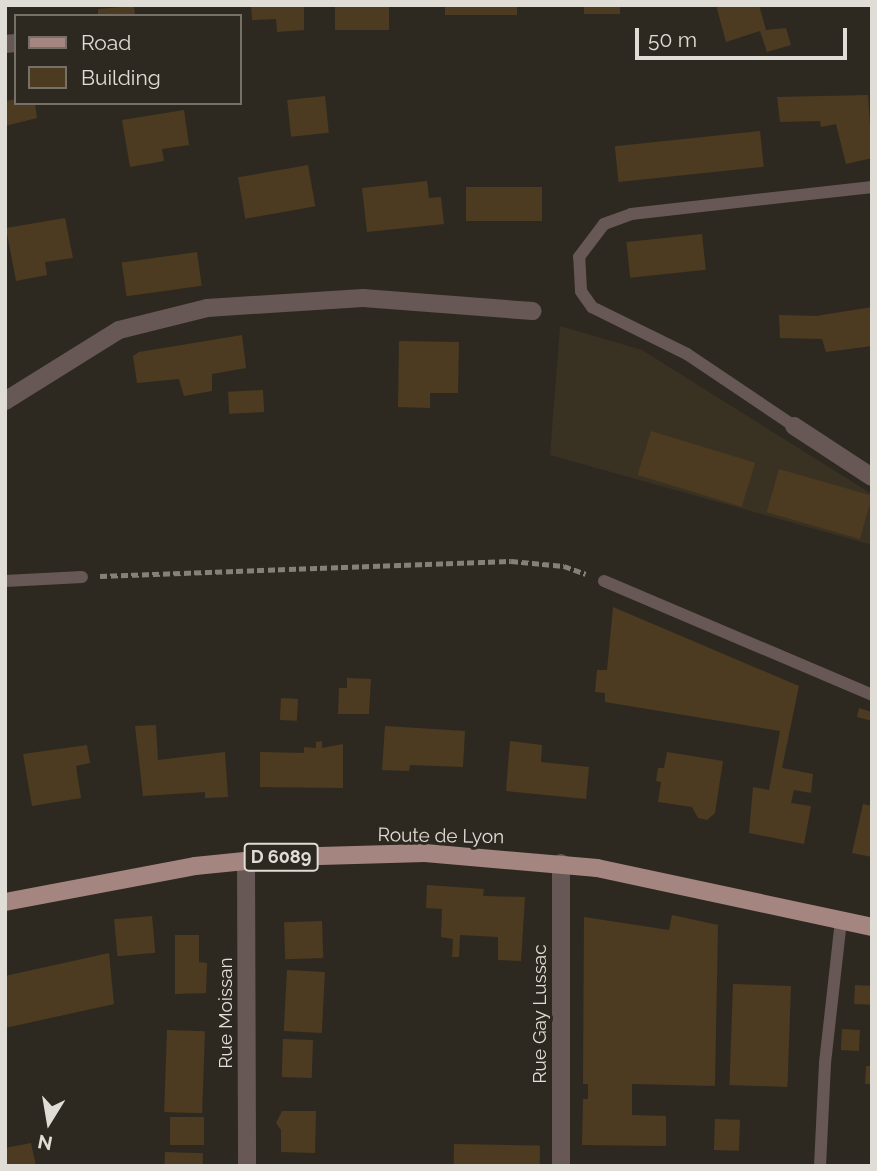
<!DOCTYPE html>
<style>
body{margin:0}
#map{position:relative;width:877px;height:1171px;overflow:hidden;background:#2e2920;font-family:Raleway,sans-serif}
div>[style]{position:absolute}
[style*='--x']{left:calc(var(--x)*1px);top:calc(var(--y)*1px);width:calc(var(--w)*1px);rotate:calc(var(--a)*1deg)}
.built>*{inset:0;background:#393122}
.building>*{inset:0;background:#4c3b20;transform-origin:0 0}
.path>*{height:4.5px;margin-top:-2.25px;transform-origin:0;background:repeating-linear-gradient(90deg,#858179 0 7px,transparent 0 10.5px)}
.service>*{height:12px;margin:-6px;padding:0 6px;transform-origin:6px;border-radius:6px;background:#685855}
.minor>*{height:18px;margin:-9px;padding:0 9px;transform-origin:9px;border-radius:9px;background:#685855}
.primary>*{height:18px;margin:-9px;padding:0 9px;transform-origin:9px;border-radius:9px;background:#a58580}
span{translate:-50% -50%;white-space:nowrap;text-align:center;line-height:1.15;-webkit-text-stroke:6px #2e2920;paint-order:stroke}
.shield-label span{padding:2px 5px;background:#2e2920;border:2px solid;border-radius:5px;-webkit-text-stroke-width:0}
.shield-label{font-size:18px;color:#e0ddd7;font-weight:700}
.street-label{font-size:19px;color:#e0ddd7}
.frame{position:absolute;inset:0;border:7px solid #e0ddd7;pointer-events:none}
.legend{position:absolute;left:14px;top:14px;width:228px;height:91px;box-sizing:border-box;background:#2e2920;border:2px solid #757169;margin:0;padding:9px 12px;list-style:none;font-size:21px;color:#e0ddd7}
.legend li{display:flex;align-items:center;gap:14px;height:35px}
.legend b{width:35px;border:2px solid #757169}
.north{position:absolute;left:14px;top:1087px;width:70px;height:70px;-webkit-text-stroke:5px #2e2920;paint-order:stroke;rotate:191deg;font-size:19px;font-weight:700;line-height:28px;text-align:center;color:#e0ddd7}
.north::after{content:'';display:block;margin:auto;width:24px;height:32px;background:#e0ddd7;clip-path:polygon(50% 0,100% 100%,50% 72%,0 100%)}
.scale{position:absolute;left:635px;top:28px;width:212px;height:32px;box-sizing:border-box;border:4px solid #e0ddd7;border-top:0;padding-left:9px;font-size:21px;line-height:24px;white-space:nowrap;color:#e0ddd7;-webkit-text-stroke:5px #2e2920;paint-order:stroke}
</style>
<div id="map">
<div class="built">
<div style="clip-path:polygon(560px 326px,642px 350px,872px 494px,872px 545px,550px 455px)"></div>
</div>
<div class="building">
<div style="clip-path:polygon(251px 5px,304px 5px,304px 30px,277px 32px,276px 19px,252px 20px)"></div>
<div style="left:335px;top:5px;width:54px;height:25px"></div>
<div style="left:445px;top:5px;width:72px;height:10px"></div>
<div style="left:584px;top:5px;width:36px;height:9px"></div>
<div style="clip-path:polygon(716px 5px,759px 5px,766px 30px,786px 28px,791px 45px,767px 52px,760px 31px,726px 42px)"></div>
<div style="clip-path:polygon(134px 6px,135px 16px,98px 16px,98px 9px)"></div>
<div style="clip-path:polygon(868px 95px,872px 158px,846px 164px,836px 124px,821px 127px,820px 121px,780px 122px,777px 97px)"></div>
<div style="left:325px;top:96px;width:37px;height:38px;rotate:84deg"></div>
<div style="clip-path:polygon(16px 99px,16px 103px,35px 103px,37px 118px,5px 126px,5px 101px)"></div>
<div style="clip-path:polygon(184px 110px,189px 145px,162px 149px,164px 161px,130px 167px,122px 120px)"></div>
<div style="left:760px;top:131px;width:36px;height:146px;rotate:84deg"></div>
<div style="left:308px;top:165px;width:42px;height:71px;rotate:80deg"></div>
<div style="clip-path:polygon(427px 181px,429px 198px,441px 197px,444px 224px,367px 232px,362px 188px)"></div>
<div style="left:542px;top:187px;width:34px;height:76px;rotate:90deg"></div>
<div style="clip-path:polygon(65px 218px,73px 258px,45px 262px,47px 275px,16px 281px,6px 228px)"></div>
<div style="left:702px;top:234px;width:36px;height:76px;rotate:84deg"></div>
<div style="left:197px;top:252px;width:34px;height:76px;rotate:82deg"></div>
<div style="clip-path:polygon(872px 307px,872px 346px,826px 352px,822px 339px,780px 338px,779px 315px,816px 316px)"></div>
<div style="clip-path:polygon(242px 335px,246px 368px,212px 374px,212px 391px,184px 396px,179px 379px,137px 383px,133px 356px,139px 352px)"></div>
<div style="clip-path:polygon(399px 341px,459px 342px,458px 393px,430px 393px,430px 408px,398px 407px)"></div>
<div style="left:263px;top:390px;width:22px;height:35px;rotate:87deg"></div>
<div style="left:651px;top:431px;width:109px;height:46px;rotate:17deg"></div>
<div style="left:779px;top:469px;width:97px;height:45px;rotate:16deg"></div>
<div style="clip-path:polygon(613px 607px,799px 686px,782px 768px,813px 774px,811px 793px,794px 790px,791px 803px,811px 806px,804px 844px,749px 833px,753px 787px,769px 790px,780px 731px,605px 702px,605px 693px,595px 692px,597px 670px,607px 670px)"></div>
<div style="clip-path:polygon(347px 678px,371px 679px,369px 714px,338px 714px,339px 688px,347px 688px)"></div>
<div style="left:281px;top:698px;width:17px;height:22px;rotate:3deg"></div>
<div style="clip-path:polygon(859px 708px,872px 712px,872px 721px,857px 717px)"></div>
<div style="clip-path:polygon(156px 725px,158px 760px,225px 752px,228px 797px,205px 798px,205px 792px,143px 796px,135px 726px)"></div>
<div style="clip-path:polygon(385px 726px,465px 731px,463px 767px,410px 765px,409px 771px,382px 770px)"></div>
<div style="clip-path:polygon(322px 741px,322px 748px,343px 744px,343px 788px,260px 787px,260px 752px,304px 753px,304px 747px,316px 748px,316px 742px)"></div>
<div style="clip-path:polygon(510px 741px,542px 745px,541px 762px,589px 767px,586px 799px,506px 791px)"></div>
<div style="clip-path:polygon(87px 745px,90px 763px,76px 766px,81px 798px,32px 806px,23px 754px)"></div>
<div style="clip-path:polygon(667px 752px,723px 761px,715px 813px,707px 820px,698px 818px,692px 807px,658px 802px,661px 782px,656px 781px,658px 768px,664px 768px)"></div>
<div style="clip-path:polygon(863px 804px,872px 806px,872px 857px,852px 853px)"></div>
<div style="clip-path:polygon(427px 885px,484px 889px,483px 896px,525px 897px,521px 961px,498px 960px,498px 937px,460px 935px,459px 957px,452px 957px,453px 939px,441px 937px,442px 909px,426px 908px)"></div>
<div style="clip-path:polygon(672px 915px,718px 925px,715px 1086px,632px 1084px,632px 1115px,666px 1116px,666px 1146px,582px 1145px,583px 1099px,588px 1099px,588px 1084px,583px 1084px,584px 917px,669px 930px)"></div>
<div style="left:152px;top:916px;width:37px;height:38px;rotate:85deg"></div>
<div style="left:322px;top:921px;width:37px;height:38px;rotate:88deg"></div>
<div style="clip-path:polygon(175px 935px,199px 935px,199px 962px,207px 963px,206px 993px,175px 994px)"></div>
<div style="clip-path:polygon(109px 953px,114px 1004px,5px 1028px,5px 976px)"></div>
<div style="left:287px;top:970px;width:38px;height:61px;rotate:3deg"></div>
<div style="left:733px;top:984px;width:58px;height:101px;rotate:2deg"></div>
<div style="left:855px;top:985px;width:17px;height:19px;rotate:3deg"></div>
<div style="left:842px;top:1029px;width:18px;height:21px;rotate:3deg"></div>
<div style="left:167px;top:1030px;width:38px;height:82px;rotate:2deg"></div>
<div style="left:283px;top:1039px;width:30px;height:38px;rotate:2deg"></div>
<div style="clip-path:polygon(866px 1066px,872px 1066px,872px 1084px,865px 1084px)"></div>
<div style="clip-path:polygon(282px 1111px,316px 1111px,315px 1153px,281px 1152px,281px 1130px,276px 1123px)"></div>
<div style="left:170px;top:1117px;width:34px;height:28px"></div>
<div style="left:715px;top:1119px;width:25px;height:31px;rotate:2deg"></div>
<div style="clip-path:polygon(31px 1143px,36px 1166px,5px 1166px,5px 1148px)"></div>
<div style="left:454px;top:1144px;width:86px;height:22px;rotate:1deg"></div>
<div style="left:165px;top:1152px;width:38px;height:14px;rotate:2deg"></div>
</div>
<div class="path">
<div style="--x:100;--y:576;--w:411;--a:-2.1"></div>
<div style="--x:511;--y:561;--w:53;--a:5.4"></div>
<div style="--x:564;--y:566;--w:23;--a:20"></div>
</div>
<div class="service">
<div style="--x:794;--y:426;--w:129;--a:-146.1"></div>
<div style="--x:687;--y:354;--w:106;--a:-153.7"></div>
<div style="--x:592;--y:307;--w:19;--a:-125"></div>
<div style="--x:581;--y:291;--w:34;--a:-93"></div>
<div style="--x:579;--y:257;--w:41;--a:-52.9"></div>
<div style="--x:604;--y:224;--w:29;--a:-20"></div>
<div style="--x:631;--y:214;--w:243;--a:-6.4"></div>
<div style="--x:5;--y:581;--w:77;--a:-3"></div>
<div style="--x:604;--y:581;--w:291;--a:23"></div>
<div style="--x:820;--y:1166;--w:103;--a:-87.2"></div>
<div style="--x:825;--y:1063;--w:144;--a:-83.6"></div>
</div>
<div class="minor">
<div style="--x:5;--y:44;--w:11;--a:-5"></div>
<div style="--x:5;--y:401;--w:134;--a:-31.9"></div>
<div style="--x:119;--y:330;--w:91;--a:-14"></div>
<div style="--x:207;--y:308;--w:156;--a:-3.7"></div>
<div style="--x:363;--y:298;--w:170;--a:4.4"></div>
<div style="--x:794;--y:426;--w:93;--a:33.2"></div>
<div style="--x:246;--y:861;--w:305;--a:89.8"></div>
<div style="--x:561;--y:1166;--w:303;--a:-90"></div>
</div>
<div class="primary">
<div style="--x:5;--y:902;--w:193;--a:-10.7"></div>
<div style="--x:195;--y:866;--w:90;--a:-5.7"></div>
<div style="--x:285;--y:857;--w:140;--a:-1.6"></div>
<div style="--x:425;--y:853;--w:173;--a:5"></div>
<div style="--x:597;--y:868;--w:281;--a:12.1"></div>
</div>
<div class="shield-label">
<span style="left:281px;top:857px">D 6089</span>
</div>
<div class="street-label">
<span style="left:441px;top:836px;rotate:1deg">Route de Lyon</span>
<span style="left:226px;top:1013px;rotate:-90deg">Rue Moissan</span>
<span style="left:540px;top:1014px;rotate:-90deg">Rue Gay Lussac</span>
</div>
<div class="frame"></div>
<ul class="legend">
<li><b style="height:9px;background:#a58580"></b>Road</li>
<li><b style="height:19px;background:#4c3b20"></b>Building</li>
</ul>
<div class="north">N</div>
<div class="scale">50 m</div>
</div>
